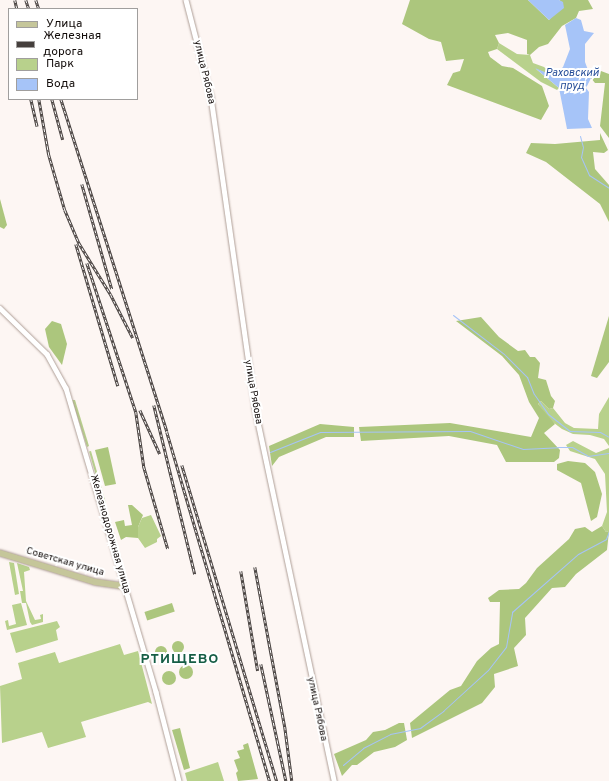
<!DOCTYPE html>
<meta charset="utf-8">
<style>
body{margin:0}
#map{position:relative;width:609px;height:781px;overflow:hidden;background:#fdf6f3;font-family:Overpass,sans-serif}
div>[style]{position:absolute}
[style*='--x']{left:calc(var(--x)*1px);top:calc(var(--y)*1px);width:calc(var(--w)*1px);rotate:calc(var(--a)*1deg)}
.green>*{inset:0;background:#b8d18c;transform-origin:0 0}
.forest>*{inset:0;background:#acc67d;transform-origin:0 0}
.round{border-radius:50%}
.water>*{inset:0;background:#a6c4f8}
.stream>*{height:1px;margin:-0.5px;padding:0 0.5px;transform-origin:0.5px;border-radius:0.5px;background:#a6c4f8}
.roads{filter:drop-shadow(0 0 1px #af9f97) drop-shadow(0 0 1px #af9f97)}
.minor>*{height:4.5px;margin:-2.25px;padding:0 2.25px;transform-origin:2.25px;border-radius:2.25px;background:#fff}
.major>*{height:6px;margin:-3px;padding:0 3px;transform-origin:3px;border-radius:3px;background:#c5c69a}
.rail>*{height:2.5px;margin-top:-1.25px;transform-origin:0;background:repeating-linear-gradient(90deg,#fff 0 3px,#453f3d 0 6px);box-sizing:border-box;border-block:1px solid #453f3d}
span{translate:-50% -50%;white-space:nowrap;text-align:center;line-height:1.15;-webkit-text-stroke:4px #fff;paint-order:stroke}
.street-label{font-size:10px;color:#120c0a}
.water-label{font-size:11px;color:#254d98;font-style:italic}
.district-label{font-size:14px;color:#165e46;font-weight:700;letter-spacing:1px}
.legend{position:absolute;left:8px;top:8px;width:130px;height:92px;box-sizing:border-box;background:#fff;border:1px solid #a09e9d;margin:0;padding:5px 7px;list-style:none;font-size:12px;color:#120c0a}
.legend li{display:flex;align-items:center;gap:8px;height:20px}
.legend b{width:20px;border:1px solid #a09e9d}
</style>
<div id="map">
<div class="green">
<div style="clip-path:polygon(499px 43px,517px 54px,530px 55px,533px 63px,544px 67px,554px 76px,536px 69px,559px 88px,557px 90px,541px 82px,497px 49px)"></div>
<div style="clip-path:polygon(609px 397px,609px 446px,604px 439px,590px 435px,573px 434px,562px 429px,550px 420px,538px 404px,541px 401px,549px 409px,553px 408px,565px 423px,574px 428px,598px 429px,599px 414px)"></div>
<div style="clip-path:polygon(72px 400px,75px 400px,89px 446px,87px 447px)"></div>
<div style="clip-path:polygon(573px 441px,596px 453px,609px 448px,609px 531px,606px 532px,602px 526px,607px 512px,605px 474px,595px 459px,570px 451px,566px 445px)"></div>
<div style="left:91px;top:451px;width:55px;height:2px;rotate:74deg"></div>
<div style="left:107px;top:508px;width:41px;height:2px;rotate:74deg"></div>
<div style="clip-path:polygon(151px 515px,161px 536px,157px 539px,157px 542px,145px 548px,138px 538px,138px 527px,142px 518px)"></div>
<div style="clip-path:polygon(9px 562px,14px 563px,19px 594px,15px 595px)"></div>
<div style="clip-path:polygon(17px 563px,29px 567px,30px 570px,24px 572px,26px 601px,35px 620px,41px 619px,40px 615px,43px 614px,43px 622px,32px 625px,30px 622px,26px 603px,22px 603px,20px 591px,23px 591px)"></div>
<div style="clip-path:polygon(21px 603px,27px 625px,7px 630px,5px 621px,8px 620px,9px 626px,16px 624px,12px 605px)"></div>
<div style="clip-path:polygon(57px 621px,60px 627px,56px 630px,58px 640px,16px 653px,10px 633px)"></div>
<div style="clip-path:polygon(120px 644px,124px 655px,138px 651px,152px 704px,148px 702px,81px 722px,86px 737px,48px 748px,42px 732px,2px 743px,0 686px,22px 679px,18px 663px,55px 652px,59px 663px)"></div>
<div style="clip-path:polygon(218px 762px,224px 781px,187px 781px,185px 773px)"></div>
</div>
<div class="forest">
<div style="clip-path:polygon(410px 0,528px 0,549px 20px,563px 3px,559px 0,588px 0,593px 9px,579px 11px,576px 18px,562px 26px,548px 44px,539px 47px,530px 55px,527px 54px,527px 40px,508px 33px,495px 35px,499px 43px,497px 49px,488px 52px,490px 57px,502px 66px,513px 68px,542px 86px,549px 106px,541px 120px,447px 85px,453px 73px,460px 71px,464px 59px,446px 61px,441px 42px,429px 39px,402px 24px)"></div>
<div style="clip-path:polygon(601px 71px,609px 74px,609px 138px,600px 126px,605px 83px,595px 83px,591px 78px)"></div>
<div style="clip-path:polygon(600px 133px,608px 150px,604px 153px,593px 152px,595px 169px,609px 185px,609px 222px,600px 204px,546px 162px,526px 153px,531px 143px,555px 144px,600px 140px)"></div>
<div style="clip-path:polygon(0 199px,7px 225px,4px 229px,0 227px)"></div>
<div style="clip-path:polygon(609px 316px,609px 362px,597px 378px,591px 376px)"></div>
<div style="clip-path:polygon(481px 317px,499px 337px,518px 351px,525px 350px,530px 357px,535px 357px,540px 363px,538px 378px,546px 380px,551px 396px,555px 401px,553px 408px,549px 409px,541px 401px,538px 404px,555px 424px,544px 433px,560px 450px,559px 458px,554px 462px,506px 462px,497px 445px,449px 436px,361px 441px,359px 427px,450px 423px,531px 437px,539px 418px,529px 402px,519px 375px,502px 356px,456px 321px)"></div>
<div style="clip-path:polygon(52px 321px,61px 324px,67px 344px,62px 365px,49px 347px,45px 329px)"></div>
<div style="clip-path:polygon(320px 424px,354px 427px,354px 437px,326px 437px,279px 457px,272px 466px,269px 446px)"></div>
<div style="clip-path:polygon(108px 447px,116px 484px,105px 486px,95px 450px)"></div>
<div style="clip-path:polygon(568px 461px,585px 463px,595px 472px,602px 494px,597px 517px,591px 521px,581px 483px,557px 470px,557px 464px)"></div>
<div style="clip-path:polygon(128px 505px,132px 505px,143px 515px,138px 527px,138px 538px,126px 537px,121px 540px,115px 522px,124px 520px,125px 526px,132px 525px)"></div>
<div style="clip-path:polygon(602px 526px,606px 532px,609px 531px,607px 550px,576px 574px,565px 587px,552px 588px,525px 618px,526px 635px,514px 648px,518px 666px,494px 674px,495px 687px,482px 703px,412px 738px,410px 723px,450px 690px,461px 686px,477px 661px,491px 648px,499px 644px,500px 602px,490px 602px,488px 598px,499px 590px,519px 589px,526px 583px,537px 568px,569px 539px,575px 529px,585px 527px,592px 532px)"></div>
<div style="left:172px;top:603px;width:9px;height:29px;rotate:72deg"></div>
<div class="round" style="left:172px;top:641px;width:12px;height:12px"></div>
<div class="round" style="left:155px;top:646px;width:12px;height:12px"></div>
<div class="round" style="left:179px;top:665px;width:14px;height:14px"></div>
<div class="round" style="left:162px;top:671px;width:14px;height:14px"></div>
<div style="clip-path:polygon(399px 723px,404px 723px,407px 740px,395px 747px,374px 752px,357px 765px,352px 765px,342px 776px,334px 754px,366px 740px,373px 732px,385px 730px)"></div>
<div style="clip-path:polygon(180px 728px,190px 768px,184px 770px,172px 730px)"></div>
<div style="clip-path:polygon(248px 743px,258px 779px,238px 781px,236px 773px,238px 771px,234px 760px,240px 758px,237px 751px,244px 749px,243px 745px)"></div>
</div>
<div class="water">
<div style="clip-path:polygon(528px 0,559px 0,563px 2px,564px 8px,549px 20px)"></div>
<div style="clip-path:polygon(576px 18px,581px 20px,584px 31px,594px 33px,585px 44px,585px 62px,591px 78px,586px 88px,589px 92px,588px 119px,592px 128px,567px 129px,559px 88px,535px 68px,554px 76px,563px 67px,570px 49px,565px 25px)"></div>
</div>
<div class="stream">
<div style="--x:580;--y:136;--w:11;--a:75"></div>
<div style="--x:583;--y:147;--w:10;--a:101"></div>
<div style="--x:581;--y:157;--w:20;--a:66"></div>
<div style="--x:589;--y:175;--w:24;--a:33"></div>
<div style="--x:453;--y:315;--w:64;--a:37.4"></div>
<div style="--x:504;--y:354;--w:33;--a:45"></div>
<div style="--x:527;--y:377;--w:18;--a:68"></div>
<div style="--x:534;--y:394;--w:24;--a:55"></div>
<div style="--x:548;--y:414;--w:28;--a:38"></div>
<div style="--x:570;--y:431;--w:30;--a:2"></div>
<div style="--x:600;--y:432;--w:10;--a:29"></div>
<div style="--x:270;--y:452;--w:54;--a:-21.8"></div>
<div style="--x:320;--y:432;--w:150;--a:-0.4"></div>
<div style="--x:470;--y:431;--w:56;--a:18.8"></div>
<div style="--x:523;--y:449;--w:35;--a:-3"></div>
<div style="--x:558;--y:447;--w:14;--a:0"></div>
<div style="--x:572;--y:447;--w:18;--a:29"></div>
<div style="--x:588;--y:456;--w:21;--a:-8"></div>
<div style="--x:343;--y:765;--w:26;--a:-40"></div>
<div style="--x:363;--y:748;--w:30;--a:-27"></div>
<div style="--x:390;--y:734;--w:31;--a:-11"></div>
<div style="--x:420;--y:728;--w:29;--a:-36"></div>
<div style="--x:443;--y:711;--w:61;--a:-42.3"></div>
<div style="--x:488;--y:670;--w:29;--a:-52"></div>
<div style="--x:506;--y:647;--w:36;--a:-80"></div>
<div style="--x:512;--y:612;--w:88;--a:-41.3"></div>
<div style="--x:578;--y:554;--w:32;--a:-28"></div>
<div style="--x:606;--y:539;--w:9;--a:-69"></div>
</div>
<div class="roads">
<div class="minor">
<div style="--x:186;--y:0;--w:100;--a:75.5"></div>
<div style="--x:211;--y:97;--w:314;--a:81.9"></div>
<div style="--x:255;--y:408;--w:381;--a:78"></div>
<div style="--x:0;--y:308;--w:66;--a:44.4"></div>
<div style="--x:47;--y:354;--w:39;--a:61"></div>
<div style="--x:66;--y:388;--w:317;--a:73.5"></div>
<div style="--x:156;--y:692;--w:92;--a:75.5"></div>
</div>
<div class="major">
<div style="--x:0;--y:553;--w:99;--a:17"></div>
<div style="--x:95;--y:582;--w:30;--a:8"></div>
</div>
</div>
<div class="rail">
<div style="--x:15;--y:0;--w:9;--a:77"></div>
<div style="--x:26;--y:0;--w:9;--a:72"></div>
<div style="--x:36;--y:0;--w:9;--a:72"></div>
<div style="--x:31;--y:99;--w:28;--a:77"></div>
<div style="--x:39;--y:99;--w:57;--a:79.9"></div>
<div style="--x:49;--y:155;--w:57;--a:73.8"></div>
<div style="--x:65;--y:210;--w:36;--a:67"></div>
<div style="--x:79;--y:243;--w:61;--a:58.4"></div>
<div style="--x:111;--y:295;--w:48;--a:62.9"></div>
<div style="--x:52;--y:99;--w:42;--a:75"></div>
<div style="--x:61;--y:99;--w:349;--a:72.3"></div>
<div style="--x:167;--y:432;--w:364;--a:73.6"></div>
<div style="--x:82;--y:184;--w:109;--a:74.1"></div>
<div style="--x:76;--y:244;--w:148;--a:73.5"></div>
<div style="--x:87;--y:263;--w:157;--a:71.8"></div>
<div style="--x:136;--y:412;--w:56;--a:81.7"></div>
<div style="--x:144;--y:467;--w:85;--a:73.7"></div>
<div style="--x:154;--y:405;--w:174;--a:76.4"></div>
<div style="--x:140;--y:410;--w:48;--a:65.6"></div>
<div style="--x:182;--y:465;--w:330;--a:73.3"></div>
<div style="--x:255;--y:567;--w:163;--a:79.4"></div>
<div style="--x:285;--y:727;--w:54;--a:82.6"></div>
<div style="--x:241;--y:571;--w:101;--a:80.4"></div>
<div style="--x:261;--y:664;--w:120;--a:77.9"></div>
</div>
<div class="street-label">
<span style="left:204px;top:72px;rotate:77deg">улица Рябова</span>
<span style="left:253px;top:392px;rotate:80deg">улица Рябова</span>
<span style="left:110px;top:534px;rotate:74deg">Железнодорожная улица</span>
<span style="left:65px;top:562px;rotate:16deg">Советская улица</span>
<span style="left:317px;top:709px;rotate:78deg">улица Рябова</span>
</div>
<div class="water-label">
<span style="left:572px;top:80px">Раховский<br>пруд</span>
</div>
<div class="district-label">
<span style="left:180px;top:660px">РТИЩЕВО</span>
</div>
<ul class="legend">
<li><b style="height:5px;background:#c5c69a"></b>Улица</li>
<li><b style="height:5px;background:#453f3d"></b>Железная дорога</li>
<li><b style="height:11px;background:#b8d18c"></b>Парк</li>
<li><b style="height:11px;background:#a6c4f8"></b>Вода</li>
</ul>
</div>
